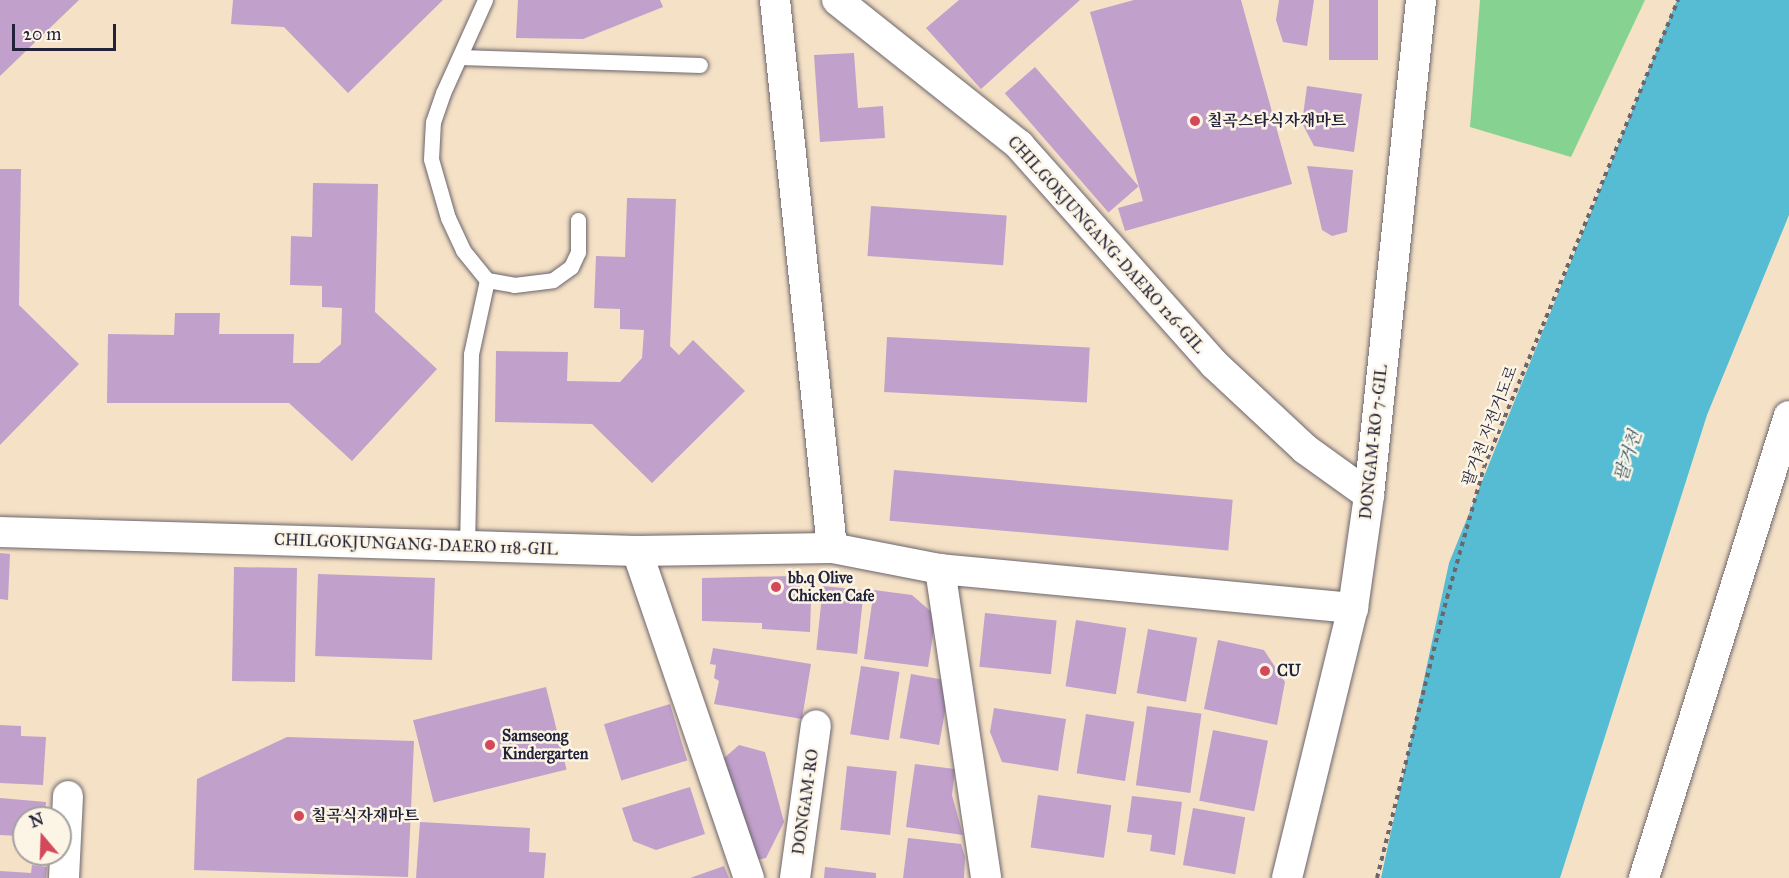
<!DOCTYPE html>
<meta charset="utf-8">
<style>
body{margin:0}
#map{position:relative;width:1789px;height:878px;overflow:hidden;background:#f5e1c6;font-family:"IM FELL Great Primer","Noto Serif KR",serif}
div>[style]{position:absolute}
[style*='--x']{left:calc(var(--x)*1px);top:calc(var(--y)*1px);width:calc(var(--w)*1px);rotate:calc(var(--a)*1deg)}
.green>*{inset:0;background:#86d290}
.water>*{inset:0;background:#55bcd3}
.building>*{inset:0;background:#c1a0cc;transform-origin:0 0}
.path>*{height:4px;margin-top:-2px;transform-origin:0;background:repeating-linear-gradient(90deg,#6c656c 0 4.5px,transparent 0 9px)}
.roads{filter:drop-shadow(0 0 2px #6c656c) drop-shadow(0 0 2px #6c656c)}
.lane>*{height:15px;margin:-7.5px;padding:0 7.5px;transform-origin:7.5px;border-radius:7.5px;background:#fff}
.street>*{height:30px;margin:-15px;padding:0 15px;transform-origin:15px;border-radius:15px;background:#fff}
.dots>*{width:16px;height:16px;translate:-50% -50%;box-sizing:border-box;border:3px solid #fcf5e5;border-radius:50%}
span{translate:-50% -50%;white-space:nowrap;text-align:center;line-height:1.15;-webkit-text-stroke:5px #fcf5e5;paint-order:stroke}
.poi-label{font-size:16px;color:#22223b;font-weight:700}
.left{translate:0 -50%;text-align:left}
.street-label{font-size:16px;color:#22223b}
.water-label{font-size:18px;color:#345870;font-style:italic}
.north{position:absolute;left:12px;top:806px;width:60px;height:60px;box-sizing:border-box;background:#fcf5e5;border:2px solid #a5a1a1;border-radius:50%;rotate:341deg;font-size:16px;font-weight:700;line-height:24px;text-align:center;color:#22223b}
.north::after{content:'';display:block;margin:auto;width:21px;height:27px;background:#d1495b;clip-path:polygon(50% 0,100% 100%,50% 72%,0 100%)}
.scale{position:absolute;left:12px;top:24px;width:104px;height:27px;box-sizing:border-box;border:3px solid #22223b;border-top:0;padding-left:8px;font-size:18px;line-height:21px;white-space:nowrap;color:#22223b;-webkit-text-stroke:4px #fcf5e5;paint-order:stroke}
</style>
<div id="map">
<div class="green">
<div style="clip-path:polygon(1480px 0,1645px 0,1571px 157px,1470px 127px)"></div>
</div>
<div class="water">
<div style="clip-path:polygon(1677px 0,1789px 0,1789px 215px,1707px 415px,1560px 878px,1381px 878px,1449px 563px)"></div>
</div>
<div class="building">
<div style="clip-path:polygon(0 0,79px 0,0 76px)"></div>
<div style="clip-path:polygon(233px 0,443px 0,348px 93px,284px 27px,231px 24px)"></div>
<div style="clip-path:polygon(518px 0,660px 0,663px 7px,583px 39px,516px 38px)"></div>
<div style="clip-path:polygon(959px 0,1080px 0,981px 89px,926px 28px)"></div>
<div style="clip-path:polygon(1134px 0,1241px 0,1292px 184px,1125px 231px,1118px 208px,1143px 201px,1090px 12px)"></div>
<div style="clip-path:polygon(1279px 0,1314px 0,1307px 46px,1283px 42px,1276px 20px)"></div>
<div style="left:1329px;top:0;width:49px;height:60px"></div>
<div style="clip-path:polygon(854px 53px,858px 108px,883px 106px,885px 138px,820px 142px,814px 55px)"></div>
<div style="left:1035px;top:67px;width:158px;height:40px;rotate:49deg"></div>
<div style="clip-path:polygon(1307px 86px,1362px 94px,1354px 152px,1314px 146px,1302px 123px)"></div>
<div style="clip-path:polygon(1307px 166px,1353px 170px,1347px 232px,1332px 236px,1322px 230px)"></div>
<div style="clip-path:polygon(0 169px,21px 169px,19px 305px,79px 364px,0 445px)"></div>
<div style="clip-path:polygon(313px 183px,378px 184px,375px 312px,437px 369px,352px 461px,289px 403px,107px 403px,108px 334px,174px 335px,175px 313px,220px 313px,219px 334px,294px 334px,293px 363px,319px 363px,341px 344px,342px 308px,322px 307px,322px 286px,290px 285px,291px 236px,312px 237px)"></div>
<div style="clip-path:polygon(627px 198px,676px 199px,670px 346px,679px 355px,693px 340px,745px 391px,652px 483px,592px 424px,495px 422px,496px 351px,568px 352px,567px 381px,620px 382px,642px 358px,644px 330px,620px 329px,620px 309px,594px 308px,596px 256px,625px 257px)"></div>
<div style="left:871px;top:206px;width:136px;height:50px;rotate:4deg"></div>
<div style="left:887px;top:337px;width:203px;height:55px;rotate:3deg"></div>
<div style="left:894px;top:470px;width:340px;height:51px;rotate:5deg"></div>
<div style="clip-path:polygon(0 553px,10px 554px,8px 600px,0 599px)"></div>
<div style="left:234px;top:567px;width:63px;height:114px;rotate:1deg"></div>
<div style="left:318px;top:574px;width:117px;height:82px;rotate:2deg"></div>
<div style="clip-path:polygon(792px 576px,811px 600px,810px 632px,762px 629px,762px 623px,702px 621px,702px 578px)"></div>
<div style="left:823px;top:586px;width:41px;height:64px;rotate:6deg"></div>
<div style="clip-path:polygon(874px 590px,912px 595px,936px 616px,928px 667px,864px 659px)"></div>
<div style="left:985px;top:613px;width:72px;height:54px;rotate:6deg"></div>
<div style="left:1076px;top:620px;width:51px;height:67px;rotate:9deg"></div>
<div style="left:1148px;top:629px;width:50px;height:65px;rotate:10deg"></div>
<div style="clip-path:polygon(1218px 640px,1264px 650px,1285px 682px,1277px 725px,1204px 709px)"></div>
<div style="clip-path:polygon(713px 648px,811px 664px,802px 719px,714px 704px,719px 681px,714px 678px,716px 665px,710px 664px)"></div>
<div style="left:861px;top:666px;width:39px;height:69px;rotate:9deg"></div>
<div style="left:911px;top:674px;width:40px;height:65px;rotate:10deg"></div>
<div style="left:546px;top:687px;width:85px;height:137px;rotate:76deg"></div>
<div style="left:670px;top:704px;width:59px;height:69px;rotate:73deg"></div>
<div style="left:1147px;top:706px;width:55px;height:80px;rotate:8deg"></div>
<div style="clip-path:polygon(994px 708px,1066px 719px,1058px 771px,1002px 762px,990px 732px)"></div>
<div style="left:1086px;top:714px;width:49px;height:60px;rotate:9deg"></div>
<div style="clip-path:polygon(0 725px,21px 726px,21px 736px,46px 737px,43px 785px,0 783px)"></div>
<div style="left:1213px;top:730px;width:56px;height:72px;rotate:11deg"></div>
<div style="clip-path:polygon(287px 737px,414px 741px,408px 877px,194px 870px,197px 779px)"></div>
<div style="clip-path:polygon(739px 745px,765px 752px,784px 822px,766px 858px,756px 860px,723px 759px)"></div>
<div style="clip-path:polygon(915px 764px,955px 769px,952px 795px,963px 835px,906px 827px)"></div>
<div style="left:847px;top:766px;width:50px;height:64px;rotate:6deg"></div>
<div style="clip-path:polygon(690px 787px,705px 834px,656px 850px,633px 841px,622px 808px)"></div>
<div style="left:1038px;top:795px;width:74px;height:53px;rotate:8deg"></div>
<div style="clip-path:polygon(1132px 796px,1182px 802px,1175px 855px,1150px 851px,1152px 835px,1127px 832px)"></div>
<div style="clip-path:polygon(0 798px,46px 802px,45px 816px,24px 818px,24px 832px,20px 836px,0 835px)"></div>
<div style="left:1193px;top:808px;width:53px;height:58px;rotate:10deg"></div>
<div style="clip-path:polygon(420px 822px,530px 828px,529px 852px,546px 853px,544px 878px,416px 878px)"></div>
<div style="clip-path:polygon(908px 838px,961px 844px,965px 857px,964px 878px,903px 878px)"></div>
<div style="clip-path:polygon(32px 865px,47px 867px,46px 878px,0 878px,0 871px,31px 873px)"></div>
<div style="clip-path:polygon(724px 866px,729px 878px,690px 878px)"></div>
<div style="clip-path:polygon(825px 867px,876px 873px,876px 878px,824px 878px)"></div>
</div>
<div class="path">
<div style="--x:1377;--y:878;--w:289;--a:-76"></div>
<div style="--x:1447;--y:598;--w:136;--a:-74.2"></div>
<div style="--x:1484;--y:467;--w:506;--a:-67.44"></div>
</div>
<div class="roads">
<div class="lane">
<div style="--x:460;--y:57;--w:240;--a:1.9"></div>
<div style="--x:487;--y:280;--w:27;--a:10"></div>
<div style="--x:514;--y:285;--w:39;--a:-7"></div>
<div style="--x:553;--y:280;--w:22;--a:-36"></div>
<div style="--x:571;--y:267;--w:17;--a:-65"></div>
<div style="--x:578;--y:252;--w:32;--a:-90"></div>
<div style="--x:467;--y:547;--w:193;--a:-88.8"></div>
<div style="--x:471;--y:354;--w:76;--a:-77.8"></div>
<div style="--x:487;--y:280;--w:38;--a:-129"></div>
<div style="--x:463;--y:250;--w:35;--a:-115"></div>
<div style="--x:448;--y:218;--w:61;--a:-106.1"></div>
<div style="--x:431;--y:159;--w:37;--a:-87"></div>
<div style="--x:433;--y:122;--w:31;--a:-71"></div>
<div style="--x:443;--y:93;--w:102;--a:-65.7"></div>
</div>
<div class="street">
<div style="--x:775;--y:0;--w:551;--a:84.06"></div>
<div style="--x:837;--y:0;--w:233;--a:38.5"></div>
<div style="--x:1019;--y:145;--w:293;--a:48.3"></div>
<div style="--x:1214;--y:364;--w:125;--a:43"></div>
<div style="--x:1305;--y:449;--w:79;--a:35.7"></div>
<div style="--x:0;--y:532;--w:637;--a:1.71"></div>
<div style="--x:637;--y:551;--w:195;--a:-0.9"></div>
<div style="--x:832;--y:548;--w:110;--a:11"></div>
<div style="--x:940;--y:569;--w:415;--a:5.4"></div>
<div style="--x:637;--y:551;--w:346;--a:71.1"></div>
<div style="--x:940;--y:569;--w:312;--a:81.5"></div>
<div style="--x:64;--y:878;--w:82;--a:-87.2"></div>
<div style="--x:795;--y:878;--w:154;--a:-82.2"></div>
<div style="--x:1287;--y:878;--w:278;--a:-76.3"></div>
<div style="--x:1353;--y:608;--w:114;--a:-81.9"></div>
<div style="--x:1369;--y:495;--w:498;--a:-84"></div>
<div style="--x:1644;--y:878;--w:484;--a:-72.6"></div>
</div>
</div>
<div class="dots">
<div style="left:1195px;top:121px;background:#d1495b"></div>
<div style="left:776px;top:587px;background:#d1495b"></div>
<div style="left:1265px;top:671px;background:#d1495b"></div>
<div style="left:490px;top:745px;background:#d1495b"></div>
<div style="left:299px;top:816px;background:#d1495b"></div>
</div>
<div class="poi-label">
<span class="left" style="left:1207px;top:121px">칠곡스타식자재마트</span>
<span class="left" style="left:788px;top:587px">bb.q Olive<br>Chicken Cafe</span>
<span class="left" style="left:1277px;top:671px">CU</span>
<span class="left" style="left:502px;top:745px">Samseong<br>Kindergarten</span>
<span class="left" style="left:311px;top:816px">칠곡식자재마트</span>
</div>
<div class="street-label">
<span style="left:1106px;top:245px;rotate:48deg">CHILGOKJUNGANG-DAERO 126-GIL</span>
<span style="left:1490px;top:426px;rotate:-69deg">팔거천 자전거도로</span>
<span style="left:1374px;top:442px;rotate:-84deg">DONGAM-RO 7-GIL</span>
<span style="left:416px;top:545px;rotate:2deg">CHILGOKJUNGANG-DAERO 118-GIL</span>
<span style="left:806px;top:802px;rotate:-82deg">DONGAM-RO</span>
</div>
<div class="water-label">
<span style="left:1628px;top:456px;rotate:-72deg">팔거천</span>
</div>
<div class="north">N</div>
<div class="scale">20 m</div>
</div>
